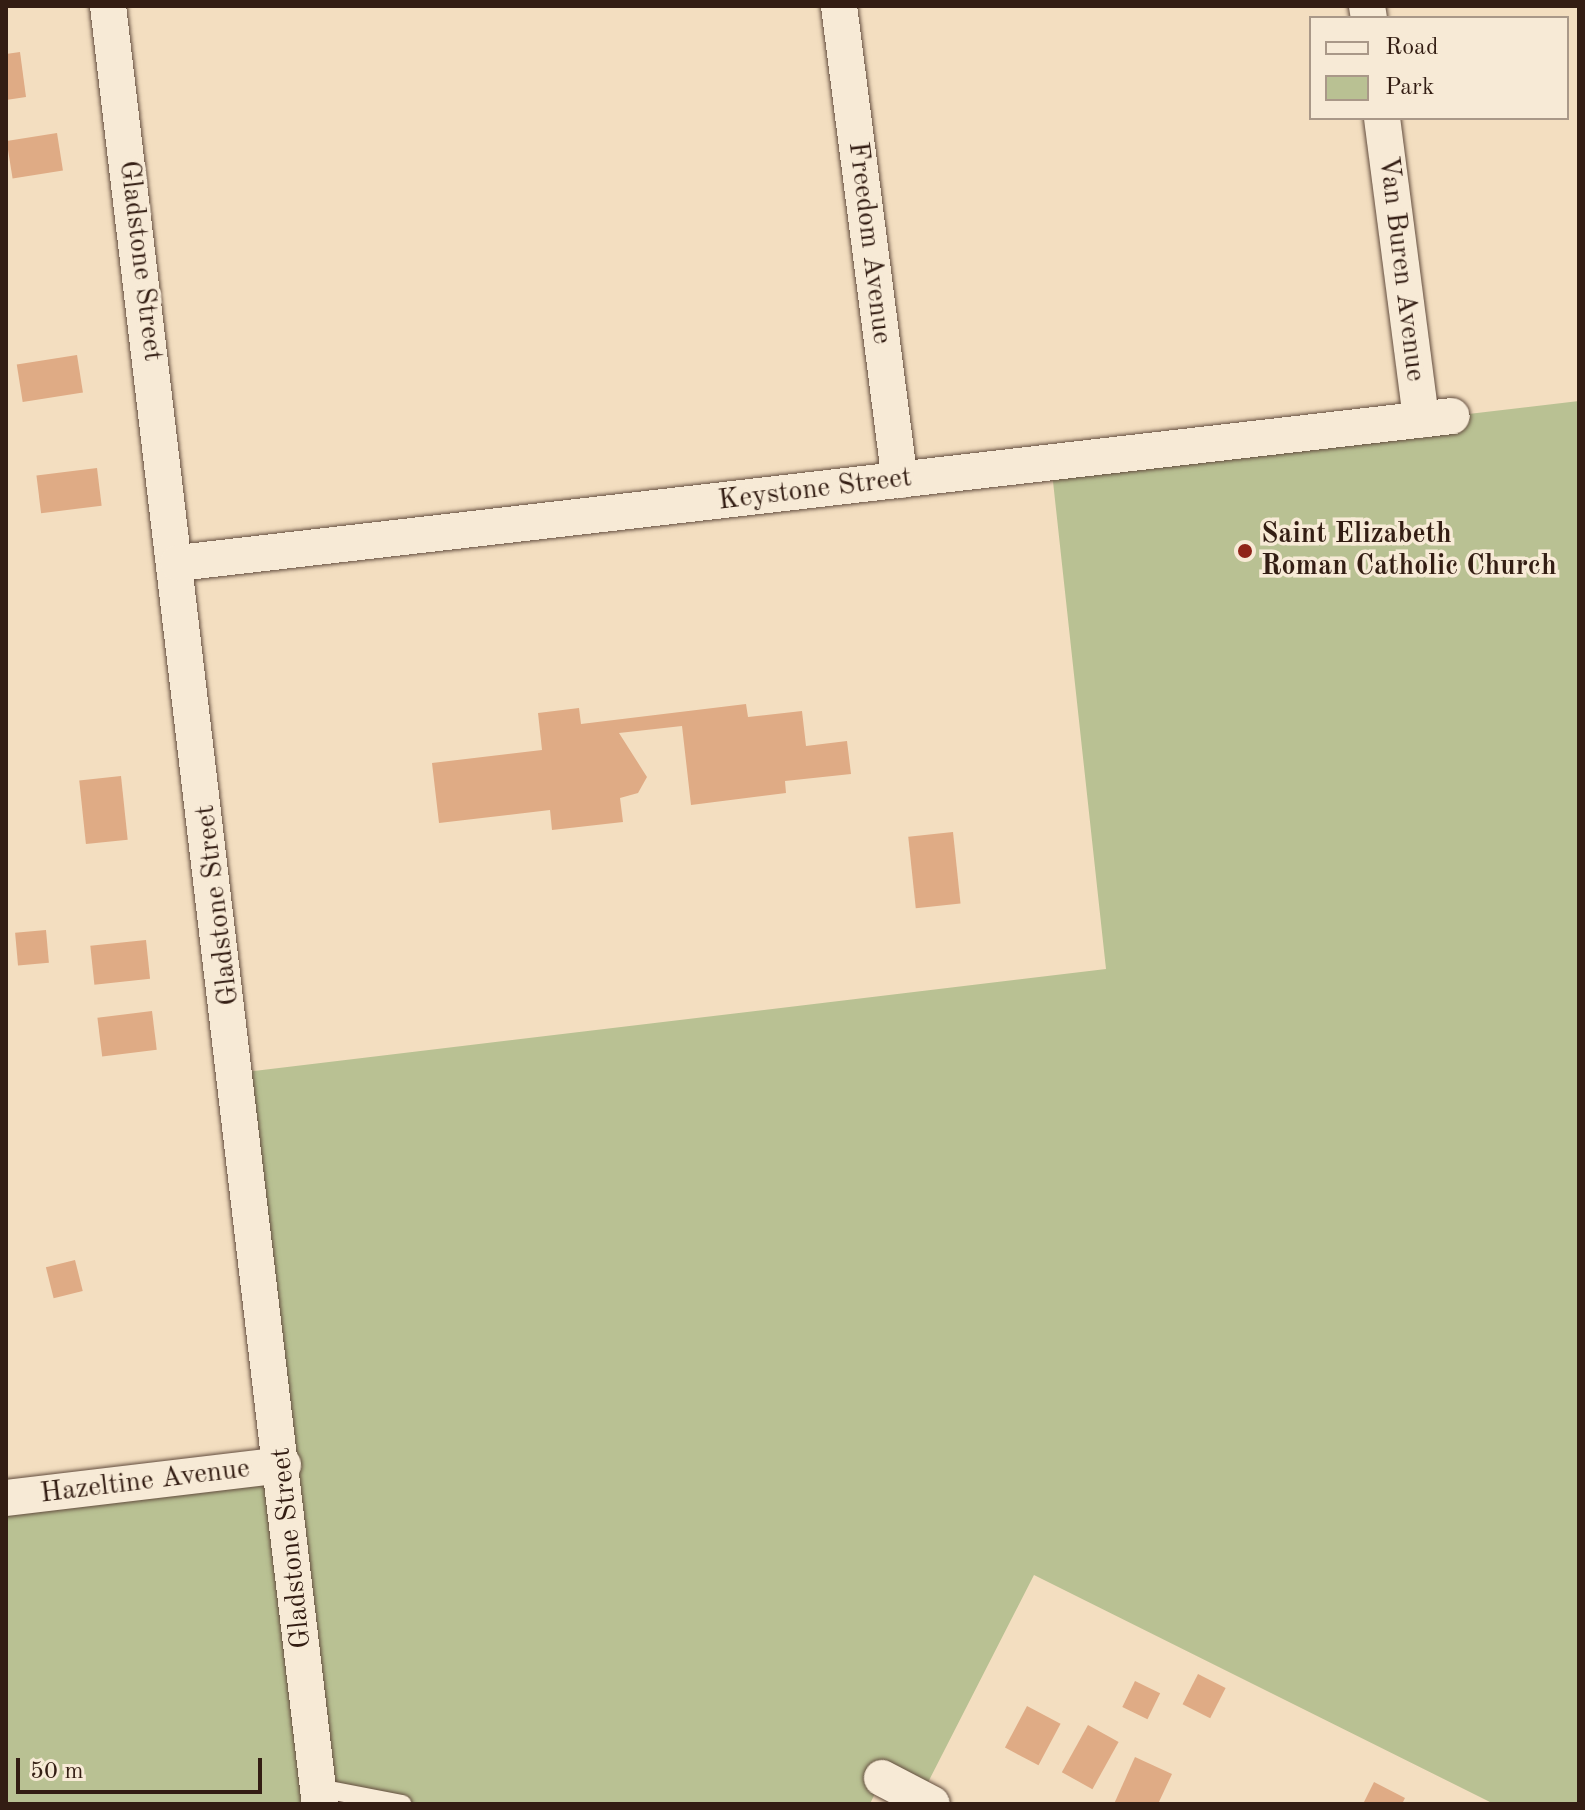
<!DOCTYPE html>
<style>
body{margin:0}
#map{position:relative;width:1585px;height:1810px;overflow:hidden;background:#f3dec0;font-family:"Old Standard TT",serif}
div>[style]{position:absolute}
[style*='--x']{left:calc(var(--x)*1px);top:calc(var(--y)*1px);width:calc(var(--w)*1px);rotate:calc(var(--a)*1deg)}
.green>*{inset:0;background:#b9c193}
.building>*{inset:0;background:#dfab85;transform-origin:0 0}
.roads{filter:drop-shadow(0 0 2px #634d3e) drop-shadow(0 0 2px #634d3e)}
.lane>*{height:18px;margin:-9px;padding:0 9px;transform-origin:9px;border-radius:9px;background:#f7ead6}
.street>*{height:36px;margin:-18px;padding:0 18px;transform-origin:18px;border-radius:18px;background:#f7ead6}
.dots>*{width:22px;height:22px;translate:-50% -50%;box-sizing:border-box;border:4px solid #f7ead6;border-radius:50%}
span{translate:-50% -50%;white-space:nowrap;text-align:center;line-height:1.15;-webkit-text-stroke:7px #f7ead6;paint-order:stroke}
.street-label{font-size:28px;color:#331d13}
.poi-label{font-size:28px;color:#331d13;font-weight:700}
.left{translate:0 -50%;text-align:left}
.frame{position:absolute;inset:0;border:8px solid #331d13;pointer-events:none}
.legend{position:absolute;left:1309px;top:16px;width:260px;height:104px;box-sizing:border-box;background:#f7ead6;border:2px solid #a99888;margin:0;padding:10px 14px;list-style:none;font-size:24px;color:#331d13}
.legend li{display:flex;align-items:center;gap:16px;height:40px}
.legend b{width:40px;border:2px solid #a99888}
.scale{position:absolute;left:16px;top:1758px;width:246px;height:36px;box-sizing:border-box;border:4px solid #331d13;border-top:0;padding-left:10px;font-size:24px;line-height:28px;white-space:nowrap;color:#331d13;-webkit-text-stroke:6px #f7ead6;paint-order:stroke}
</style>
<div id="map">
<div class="green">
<div style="clip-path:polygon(1579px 401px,1579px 1804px,1494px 1804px,1034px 1575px,920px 1798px,882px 1778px,870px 1804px,402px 1804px,341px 1790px,320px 1804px,6px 1804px,6px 1498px,283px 1465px,237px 1073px,1106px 969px,1051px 463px)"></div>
</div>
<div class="building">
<div style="clip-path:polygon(20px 52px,26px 97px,6px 100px,6px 54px)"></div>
<div style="left:57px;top:133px;width:38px;height:51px;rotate:81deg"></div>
<div style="left:77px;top:355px;width:38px;height:61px;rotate:81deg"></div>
<div style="left:97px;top:468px;width:38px;height:61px;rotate:83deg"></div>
<div style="clip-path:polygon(746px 704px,748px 717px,802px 711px,806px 746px,847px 741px,851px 774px,785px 781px,786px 793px,691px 805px,682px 726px,619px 733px,647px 777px,638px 793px,620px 798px,623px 822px,552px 830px,550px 810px,439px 823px,432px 763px,542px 750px,538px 713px,579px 708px,581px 724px)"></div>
<div style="left:121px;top:776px;width:64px;height:42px;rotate:84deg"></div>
<div style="left:953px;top:832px;width:72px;height:45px;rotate:84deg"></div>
<div style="left:46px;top:930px;width:33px;height:31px;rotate:85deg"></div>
<div style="left:146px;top:940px;width:39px;height:56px;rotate:84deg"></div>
<div style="left:152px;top:1011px;width:39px;height:55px;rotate:83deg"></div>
<div style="left:75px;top:1260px;width:32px;height:30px;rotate:76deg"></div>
<div style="left:1198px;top:1674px;width:31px;height:34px;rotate:27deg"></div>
<div style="left:1135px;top:1681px;width:28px;height:29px;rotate:26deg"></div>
<div style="left:1027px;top:1706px;width:38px;height:47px;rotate:28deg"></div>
<div style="left:1088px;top:1725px;width:35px;height:54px;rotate:29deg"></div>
<div style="clip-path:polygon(1135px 1757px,1172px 1774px,1158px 1804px,1114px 1804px)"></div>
<div style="clip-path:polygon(1374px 1782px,1405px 1798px,1402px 1804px,1363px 1804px)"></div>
</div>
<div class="roads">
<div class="lane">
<div style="--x:319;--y:1788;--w:85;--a:10.9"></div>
</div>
<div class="street">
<div style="--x:108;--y:6;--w:1810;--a:83.28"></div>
<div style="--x:839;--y:6;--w:478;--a:82.7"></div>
<div style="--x:1367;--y:6;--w:12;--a:81"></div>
<div style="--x:1382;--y:118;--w:304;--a:82.6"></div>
<div style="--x:178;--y:563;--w:1282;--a:-6.58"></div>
<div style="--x:6;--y:1498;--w:279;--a:-6.8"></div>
<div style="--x:882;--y:1778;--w:56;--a:27.5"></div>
</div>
</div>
<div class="dots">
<div style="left:1245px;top:551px;background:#8f2418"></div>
</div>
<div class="street-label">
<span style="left:869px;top:243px;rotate:83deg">Freedom Avenue</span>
<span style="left:140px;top:261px;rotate:83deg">Gladstone Street</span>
<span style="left:1401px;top:269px;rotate:83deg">Van Buren Avenue</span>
<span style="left:815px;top:490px;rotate:-7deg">Keystone Street</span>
<span style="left:218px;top:905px;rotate:-97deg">Gladstone Street</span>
<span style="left:145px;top:1482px;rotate:-7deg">Hazeltine Avenue</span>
<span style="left:292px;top:1548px;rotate:-96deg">Gladstone Street</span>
</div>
<div class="poi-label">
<span class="left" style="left:1261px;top:551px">Saint Elizabeth<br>Roman Catholic Church</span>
</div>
<div class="frame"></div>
<ul class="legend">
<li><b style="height:10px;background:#f7ead6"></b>Road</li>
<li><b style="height:22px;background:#b9c193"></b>Park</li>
</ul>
<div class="scale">50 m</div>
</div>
